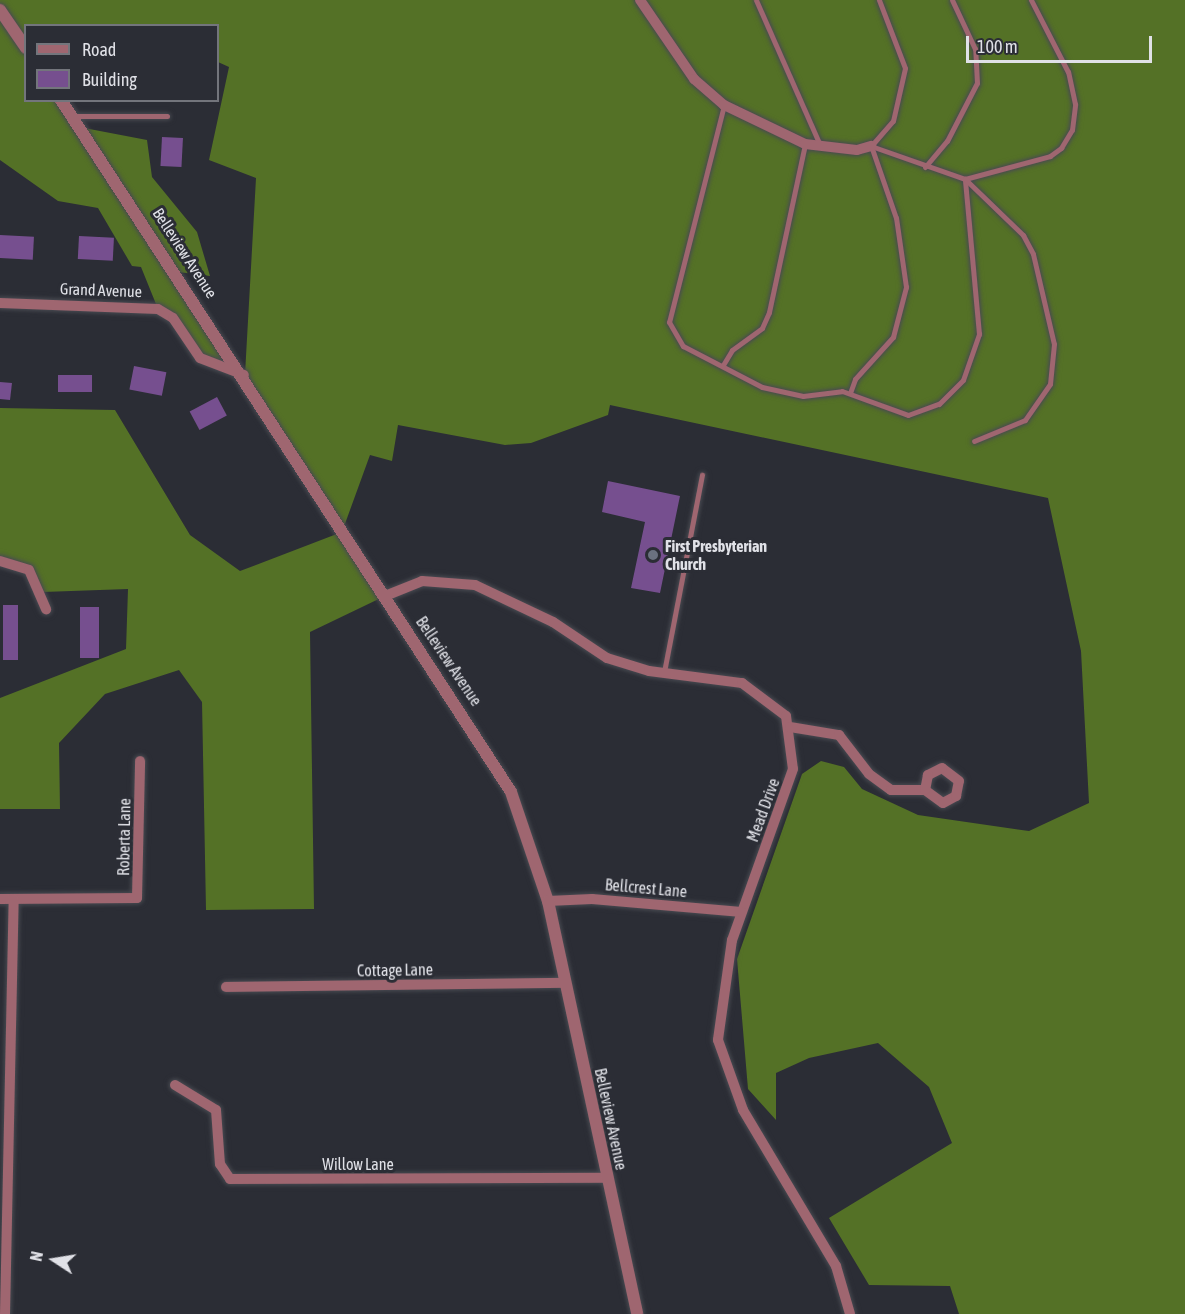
<!DOCTYPE html>
<style>
body{margin:0}
#map{position:relative;width:1185px;height:1314px;overflow:hidden;background:#2b2d35;font-family:"Asap Condensed",sans-serif}
div>[style]{position:absolute}
[style*='--x']{left:calc(var(--x)*1px);top:calc(var(--y)*1px);width:calc(var(--w)*1px);rotate:calc(var(--a)*1deg)}
.forest>*{inset:0;background:#547126}
.building>*{inset:0;background:#764f8f;transform-origin:0 0}
.roads{filter:drop-shadow(0 0 2px #484a51) drop-shadow(0 0 2px #484a51)}
.service>*{height:5px;margin:-2.5px;padding:0 2.5px;transform-origin:2.5px;border-radius:2.5px;background:#9f6670}
.minor>*{height:10px;margin:-5px;padding:0 5px;transform-origin:5px;border-radius:5px;background:#9f6670}
.tertiary>*{height:12px;margin:-6px;padding:0 6px;transform-origin:6px;border-radius:6px;background:#9f6670}
.dots>*{width:16px;height:16px;translate:-50% -50%;box-sizing:border-box;border:3px solid #2b2d35;border-radius:50%}
span{translate:-50% -50%;white-space:nowrap;text-align:center;line-height:1.15;-webkit-text-stroke:6px #2b2d35;paint-order:stroke}
.street-label{font-size:16px;color:#e0e1e7}
.poi-label{font-size:16px;color:#e0e1e7;font-weight:700}
.left{translate:0 -50%;text-align:left}
.legend{position:absolute;left:24px;top:24px;width:195px;height:78px;box-sizing:border-box;background:#2b2d35;border:2px solid #73757c;margin:0;padding:8px 10px;list-style:none;font-size:18px;color:#e0e1e7}
.legend li{display:flex;align-items:center;gap:12px;height:30px}
.legend b{width:30px;border:2px solid #73757c}
.north{position:absolute;left:24px;top:1230px;width:60px;height:60px;-webkit-text-stroke:4px #2b2d35;paint-order:stroke;rotate:282deg;font-size:16px;font-weight:700;line-height:24px;text-align:center;color:#e0e1e7}
.north::after{content:'';display:block;margin:auto;width:21px;height:27px;background:#e0e1e7;clip-path:polygon(50% 0,100% 100%,50% 72%,0 100%)}
.scale{position:absolute;left:966px;top:36px;width:186px;height:27px;box-sizing:border-box;border:3px solid #e0e1e7;border-top:0;padding-left:8px;font-size:18px;line-height:21px;white-space:nowrap;color:#e0e1e7;-webkit-text-stroke:4px #2b2d35;paint-order:stroke}
</style>
<div id="map">
<div class="forest">
<div style="clip-path:polygon(evenodd,0 0,1185px 0,1185px 1314px,959px 1314px,950px 1286px,869px 1285px,829px 1218px,952px 1143px,929px 1087px,878px 1043px,809px 1058px,776px 1073px,776px 1120px,748px 1089px,737px 959px,802px 774px,821px 761px,844px 767px,862px 789px,918px 815px,1029px 831px,1089px 803px,1081px 651px,1048px 498px,610px 405px,608px 415px,531px 443px,505px 445px,398px 425px,392px 461px,370px 455px,342px 532px,385px 596px,310px 632px,314px 909px,206px 910px,202px 702px,179px 670px,105px 694px,59px 743px,60px 809px,0 809px,0 698px,126px 649px,128px 589px,43px 592px,29px 570px,0 561px,0 408px,115px 410px,190px 535px,240px 571px,342px 532px,245px 375px,216px 368px,158px 309px,141px 267px,132px 266px,98px 208px,58px 201px,0 160px,0 0,26px 26px,218px 26px,218px 62px,229px 67px,209px 160px,256px 178px,245px 374px,178px 272px,210px 276px,197px 232px,152px 177px,147px 140px,79px 127px,61px 100px,26px 100px,26px 26px)"></div>
</div>
<div class="building">
<div style="left:162px;top:137px;width:21px;height:29px;rotate:3deg"></div>
<div style="left:0;top:235px;width:34px;height:23px;rotate:3deg"></div>
<div style="left:79px;top:236px;width:35px;height:23px;rotate:3deg"></div>
<div style="left:134px;top:366px;width:33px;height:24px;rotate:11deg"></div>
<div style="left:58px;top:375px;width:34px;height:17px"></div>
<div style="clip-path:polygon(0 382px,12px 383px,10px 400px,0 399px)"></div>
<div style="left:217px;top:397px;width:21px;height:31px;rotate:62deg"></div>
<div style="clip-path:polygon(608px 481px,680px 496px,660px 593px,631px 588px,645px 522px,602px 512px)"></div>
<div style="left:3px;top:605px;width:15px;height:55px"></div>
<div style="left:80px;top:607px;width:19px;height:51px"></div>
</div>
<div class="roads">
<div class="service">
<div style="--x:756;--y:0;--w:158;--a:66.2"></div>
<div style="--x:724;--y:105;--w:224;--a:104.2"></div>
<div style="--x:669;--y:322;--w:28;--a:60"></div>
<div style="--x:683;--y:346;--w:89;--a:27.4"></div>
<div style="--x:762;--y:387;--w:42;--a:12.4"></div>
<div style="--x:803;--y:396;--w:39;--a:-7"></div>
<div style="--x:842;--y:391;--w:70;--a:20"></div>
<div style="--x:908;--y:415;--w:33;--a:-20"></div>
<div style="--x:939;--y:404;--w:34;--a:-45"></div>
<div style="--x:963;--y:380;--w:49;--a:-70.8"></div>
<div style="--x:979;--y:334;--w:156;--a:-95.2"></div>
<div style="--x:73;--y:116;--w:94;--a:0"></div>
<div style="--x:871;--y:146;--w:100;--a:19.3"></div>
<div style="--x:965;--y:179;--w:88;--a:-15.1"></div>
<div style="--x:1050;--y:156;--w:14;--a:-36"></div>
<div style="--x:1061;--y:148;--w:21;--a:-59"></div>
<div style="--x:1072;--y:130;--w:26;--a:-83"></div>
<div style="--x:1075;--y:104;--w:33;--a:-102"></div>
<div style="--x:1068;--y:72;--w:81;--a:-117.2"></div>
<div style="--x:871;--y:146;--w:33;--a:-49"></div>
<div style="--x:893;--y:121;--w:54;--a:-77.2"></div>
<div style="--x:905;--y:68;--w:73;--a:-110.9"></div>
<div style="--x:925;--y:167;--w:34;--a:-50"></div>
<div style="--x:947;--y:141;--w:65;--a:-62.7"></div>
<div style="--x:977;--y:83;--w:34;--a:-93"></div>
<div style="--x:975;--y:49;--w:54;--a:-115.1"></div>
<div style="--x:965;--y:179;--w:81;--a:44"></div>
<div style="--x:1023;--y:235;--w:21;--a:62"></div>
<div style="--x:1033;--y:254;--w:92;--a:76.9"></div>
<div style="--x:1054;--y:344;--w:40;--a:95.7"></div>
<div style="--x:1050;--y:384;--w:44;--a:124.8"></div>
<div style="--x:1025;--y:420;--w:55;--a:157.6"></div>
<div style="--x:723;--y:365;--w:17;--a:-59"></div>
<div style="--x:732;--y:350;--w:37;--a:-36"></div>
<div style="--x:762;--y:328;--w:17;--a:-66"></div>
<div style="--x:769;--y:312;--w:172;--a:-77.9"></div>
<div style="--x:850;--y:393;--w:15;--a:-70"></div>
<div style="--x:855;--y:379;--w:57;--a:-47.9"></div>
<div style="--x:893;--y:337;--w:52;--a:-75.4"></div>
<div style="--x:906;--y:287;--w:70;--a:-98.2"></div>
<div style="--x:896;--y:218;--w:76;--a:-109.1"></div>
<div style="--x:664;--y:672;--w:201;--a:-79.1"></div>
</div>
<div class="minor">
<div style="--x:640;--y:0;--w:96;--a:55.6"></div>
<div style="--x:694;--y:79;--w:40;--a:41"></div>
<div style="--x:724;--y:105;--w:90;--a:25.7"></div>
<div style="--x:805;--y:144;--w:52;--a:6.6"></div>
<div style="--x:857;--y:150;--w:15;--a:-16"></div>
<div style="--x:0;--y:303;--w:158;--a:2.2"></div>
<div style="--x:158;--y:309;--w:17;--a:31"></div>
<div style="--x:173;--y:318;--w:48;--a:56"></div>
<div style="--x:200;--y:358;--w:47;--a:21.1"></div>
<div style="--x:0;--y:561;--w:30;--a:17"></div>
<div style="--x:29;--y:570;--w:43;--a:66.4"></div>
<div style="--x:385;--y:596;--w:40;--a:-22"></div>
<div style="--x:422;--y:581;--w:53;--a:4.3"></div>
<div style="--x:475;--y:585;--w:86;--a:25.4"></div>
<div style="--x:553;--y:622;--w:65;--a:33.7"></div>
<div style="--x:607;--y:658;--w:44;--a:17.2"></div>
<div style="--x:649;--y:671;--w:94;--a:7.4"></div>
<div style="--x:742;--y:683;--w:55;--a:36.9"></div>
<div style="--x:786;--y:716;--w:53;--a:82.5"></div>
<div style="--x:793;--y:769;--w:182;--a:109.6"></div>
<div style="--x:732;--y:940;--w:101;--a:98"></div>
<div style="--x:718;--y:1040;--w:74;--a:70.3"></div>
<div style="--x:743;--y:1110;--w:182;--a:59.2"></div>
<div style="--x:836;--y:1266;--w:50;--a:73.7"></div>
<div style="--x:790;--y:727;--w:50;--a:9.3"></div>
<div style="--x:839;--y:735;--w:49;--a:52.4"></div>
<div style="--x:869;--y:774;--w:27;--a:36"></div>
<div style="--x:891;--y:790;--w:34;--a:0"></div>
<div style="--x:925;--y:790;--w:22;--a:36"></div>
<div style="--x:943;--y:803;--w:15;--a:-28"></div>
<div style="--x:956;--y:796;--w:15;--a:-79"></div>
<div style="--x:959;--y:781;--w:21;--a:-143"></div>
<div style="--x:942;--y:768;--w:16;--a:153"></div>
<div style="--x:928;--y:775;--w:15;--a:101"></div>
<div style="--x:0;--y:899;--w:137;--a:-0.4"></div>
<div style="--x:137;--y:898;--w:137;--a:-88.7"></div>
<div style="--x:548;--y:901;--w:44;--a:-2.6"></div>
<div style="--x:592;--y:899;--w:150;--a:5"></div>
<div style="--x:226;--y:987;--w:338;--a:-0.7"></div>
<div style="--x:175;--y:1085;--w:48;--a:31.4"></div>
<div style="--x:216;--y:1110;--w:54;--a:85.8"></div>
<div style="--x:220;--y:1164;--w:18;--a:56"></div>
<div style="--x:230;--y:1179;--w:377;--a:-0.2"></div>
<div style="--x:5;--y:1314;--w:415;--a:-88.8"></div>
</div>
<div class="tertiary">
<div style="--x:0;--y:10;--w:46;--a:55.6"></div>
<div style="--x:61;--y:100;--w:825;--a:56.96"></div>
<div style="--x:511;--y:792;--w:115;--a:71.3"></div>
<div style="--x:548;--y:901;--w:422;--a:77.8"></div>
</div>
</div>
<div class="dots">
<div style="left:653px;top:555px;background:#6b7280"></div>
</div>
<div class="street-label">
<span style="left:185px;top:253px;rotate:57deg">Belleview Avenue</span>
<span style="left:101px;top:290px;rotate:2deg">Grand Avenue</span>
<span style="left:449px;top:661px;rotate:56deg">Belleview Avenue</span>
<span style="left:763px;top:810px;rotate:-70deg">Mead Drive</span>
<span style="left:124px;top:837px;rotate:-89deg">Roberta Lane</span>
<span style="left:646px;top:888px;rotate:5deg">Bellcrest Lane</span>
<span style="left:395px;top:970px;rotate:-1deg">Cottage Lane</span>
<span style="left:611px;top:1119px;rotate:78deg">Belleview Avenue</span>
<span style="left:358px;top:1164px">Willow Lane</span>
</div>
<div class="poi-label">
<span class="left" style="left:665px;top:555px">First Presbyterian<br>Church</span>
</div>
<ul class="legend">
<li><b style="height:8px;background:#9f6670"></b>Road</li>
<li><b style="height:16px;background:#764f8f"></b>Building</li>
</ul>
<div class="north">N</div>
<div class="scale">100 m</div>
</div>
